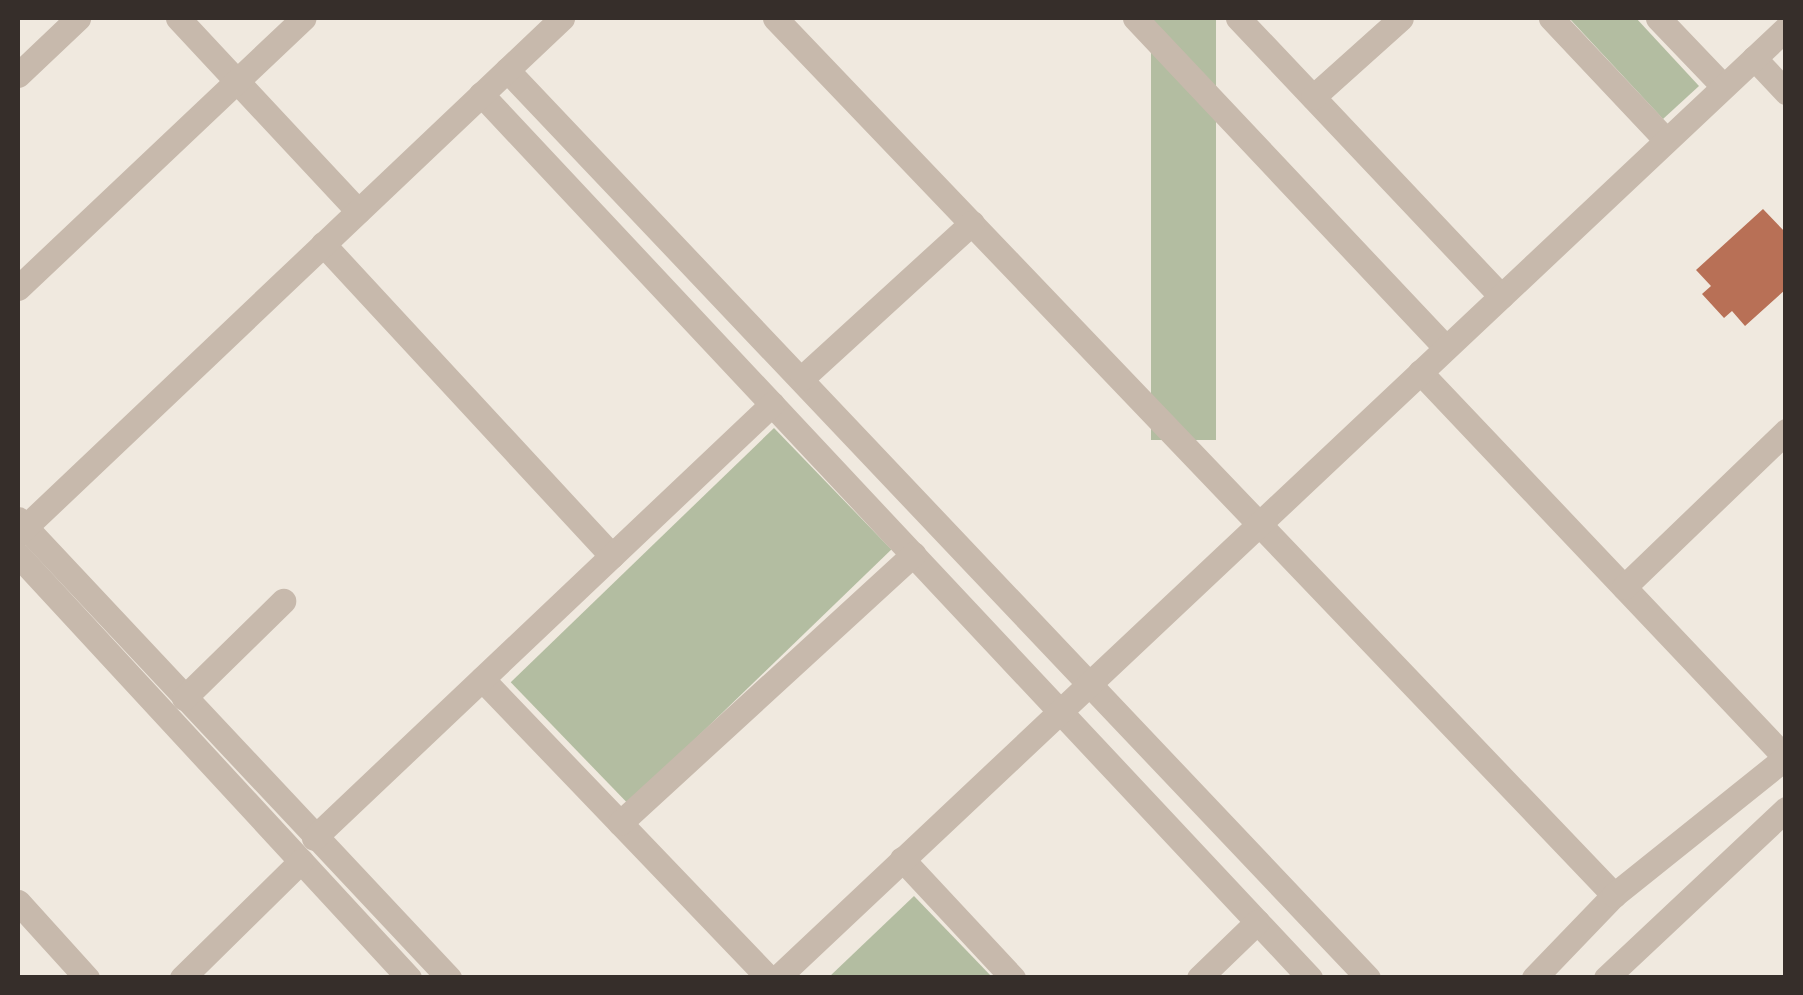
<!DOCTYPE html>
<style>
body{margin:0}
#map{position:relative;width:1803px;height:995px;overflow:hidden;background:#f0e9df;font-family:"Archivo Narrow",sans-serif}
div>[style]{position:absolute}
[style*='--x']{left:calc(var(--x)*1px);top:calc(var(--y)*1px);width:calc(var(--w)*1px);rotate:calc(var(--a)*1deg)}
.green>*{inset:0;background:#b3bda1;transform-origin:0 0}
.building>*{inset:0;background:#b87056}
.minor>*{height:25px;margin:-12.5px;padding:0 12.5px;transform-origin:12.5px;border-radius:12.5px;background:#c7b9ac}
span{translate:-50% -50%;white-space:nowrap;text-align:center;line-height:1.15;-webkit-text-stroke:8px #f8f2eb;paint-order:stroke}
.frame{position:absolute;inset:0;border:20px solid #362e2a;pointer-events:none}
</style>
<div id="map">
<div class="green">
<div style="left:1151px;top:18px;width:65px;height:422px"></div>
<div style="clip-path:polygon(1569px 18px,1636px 18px,1699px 86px,1663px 119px)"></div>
<div style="left:774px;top:428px;width:169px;height:366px;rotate:46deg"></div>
<div style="clip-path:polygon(914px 896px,992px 977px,829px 977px)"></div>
</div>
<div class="building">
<div style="clip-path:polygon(1763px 209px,1786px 233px,1786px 289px,1745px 326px,1732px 311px,1724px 318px,1702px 294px,1711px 286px,1696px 270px)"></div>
</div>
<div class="minor">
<div style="--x:178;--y:18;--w:264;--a:47"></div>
<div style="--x:775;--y:18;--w:1214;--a:46.27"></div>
<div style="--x:1135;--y:18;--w:453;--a:46.7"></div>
<div style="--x:1238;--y:18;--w:383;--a:46.6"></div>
<div style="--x:1551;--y:18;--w:168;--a:46.7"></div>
<div style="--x:1658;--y:18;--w:94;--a:46.3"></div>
<div style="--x:1754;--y:58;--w:47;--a:46.7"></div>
<div style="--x:507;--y:70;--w:1251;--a:46.52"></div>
<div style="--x:18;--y:75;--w:83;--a:-43.5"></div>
<div style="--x:481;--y:94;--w:1212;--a:46.84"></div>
<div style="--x:1313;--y:97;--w:118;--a:-41.9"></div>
<div style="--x:323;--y:244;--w:425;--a:47.2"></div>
<div style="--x:18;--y:288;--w:393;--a:-43.4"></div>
<div style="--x:1420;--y:372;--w:531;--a:46.53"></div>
<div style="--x:802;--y:378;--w:230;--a:-42.4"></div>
<div style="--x:18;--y:519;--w:630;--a:46.8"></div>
<div style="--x:18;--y:534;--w:750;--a:-43.49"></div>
<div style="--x:18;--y:555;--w:576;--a:47.25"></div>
<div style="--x:1624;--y:587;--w:225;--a:-43.9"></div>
<div style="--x:482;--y:679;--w:414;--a:46.2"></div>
<div style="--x:184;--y:698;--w:139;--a:-44.4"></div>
<div style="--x:620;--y:823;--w:398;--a:-42.5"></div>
<div style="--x:314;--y:838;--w:631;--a:-43.46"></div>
<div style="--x:902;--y:859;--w:163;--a:47"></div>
<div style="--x:18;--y:902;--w:103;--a:47.8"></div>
<div style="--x:182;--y:978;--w:167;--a:-44.5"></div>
<div style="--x:777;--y:978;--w:1386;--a:-43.27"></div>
<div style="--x:1199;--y:978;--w:81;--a:-44"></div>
<div style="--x:1534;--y:978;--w:115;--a:-46.1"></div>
<div style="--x:1614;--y:895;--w:221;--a:-38.7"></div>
<div style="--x:1606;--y:978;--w:247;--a:-43.2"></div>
</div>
<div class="frame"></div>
</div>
